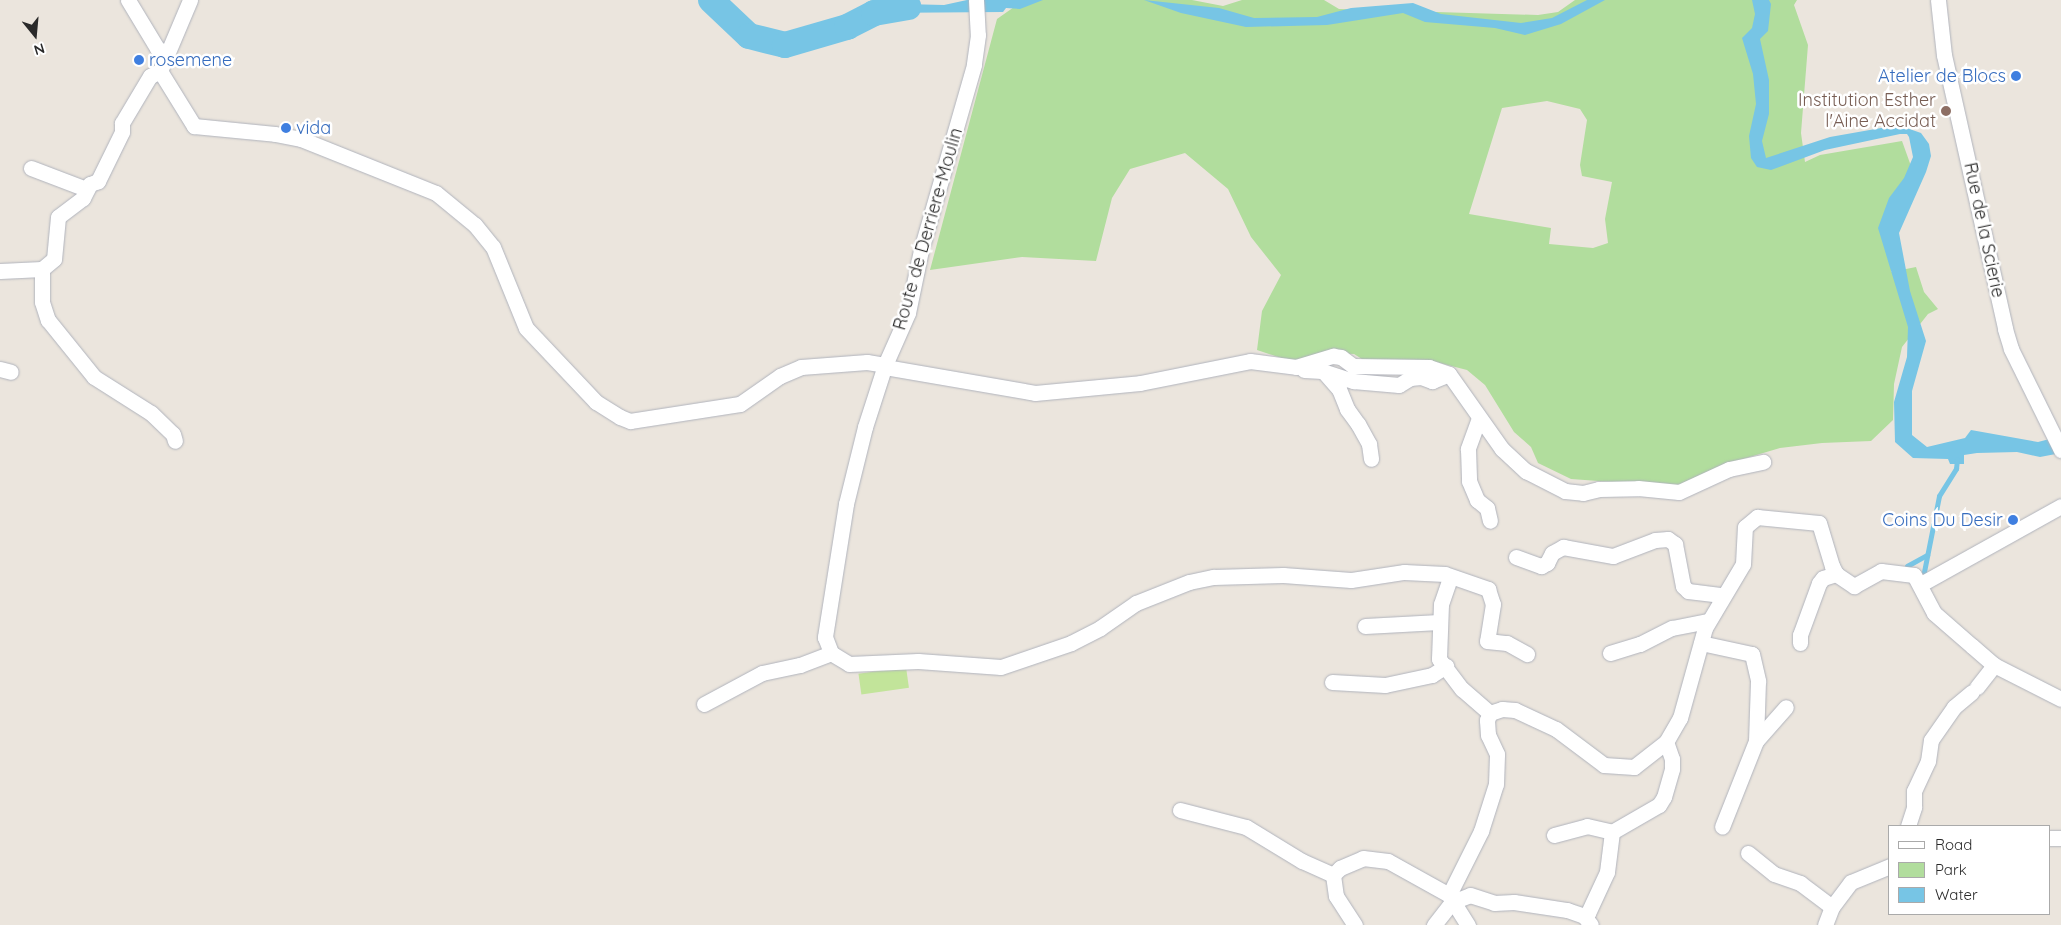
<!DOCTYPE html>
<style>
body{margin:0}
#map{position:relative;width:2061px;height:925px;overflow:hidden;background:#ebe5dd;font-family:Quicksand,sans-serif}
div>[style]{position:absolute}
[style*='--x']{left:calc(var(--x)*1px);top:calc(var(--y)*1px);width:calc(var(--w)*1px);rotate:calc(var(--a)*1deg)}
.green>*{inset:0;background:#b1dd9d}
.pitch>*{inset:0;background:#c2e49a;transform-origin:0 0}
.water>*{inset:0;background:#77c5e5}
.stream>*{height:4.5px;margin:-2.25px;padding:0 2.25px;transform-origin:2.25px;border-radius:2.25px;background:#77c5e5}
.river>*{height:26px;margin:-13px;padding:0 13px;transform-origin:13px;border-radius:13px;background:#77c5e5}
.roads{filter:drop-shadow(0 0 1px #b0b3bc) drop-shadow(0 0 1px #b0b3bc)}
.street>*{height:15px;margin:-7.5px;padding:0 7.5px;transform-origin:7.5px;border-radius:7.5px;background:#fff}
.dots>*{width:14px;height:14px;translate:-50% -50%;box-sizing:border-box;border:2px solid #fff;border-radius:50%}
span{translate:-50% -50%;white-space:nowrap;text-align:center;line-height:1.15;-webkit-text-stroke:5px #fff;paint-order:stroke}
.shop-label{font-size:18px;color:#366cbe}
.left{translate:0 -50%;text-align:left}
.right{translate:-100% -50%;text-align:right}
.education-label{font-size:18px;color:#785e54}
.street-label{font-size:18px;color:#2a2a2a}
.legend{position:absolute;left:1888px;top:825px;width:162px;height:90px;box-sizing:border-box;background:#fff;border:1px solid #aaa;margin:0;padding:6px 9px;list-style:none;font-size:15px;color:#2a2a2a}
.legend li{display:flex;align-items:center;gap:10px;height:25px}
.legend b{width:25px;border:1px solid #aaa}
.north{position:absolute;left:10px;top:10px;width:50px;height:50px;-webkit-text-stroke:4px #fff;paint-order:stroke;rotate:163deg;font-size:14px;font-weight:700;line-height:20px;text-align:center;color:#2a2a2a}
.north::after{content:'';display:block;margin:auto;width:18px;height:22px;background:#2a2a2a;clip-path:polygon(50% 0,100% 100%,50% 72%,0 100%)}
</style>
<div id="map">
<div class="green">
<div style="clip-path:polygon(evenodd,1024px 0,1192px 0,1223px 6px,1242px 0,1324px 0,1339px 9px,1538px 15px,1558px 12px,1575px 0,1797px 0,1794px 5px,1808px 45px,1801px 133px,1805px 162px,1820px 155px,1902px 141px,1911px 166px,1891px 272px,1916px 267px,1924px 292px,1938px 309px,1928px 314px,1902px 347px,1894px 384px,1893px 420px,1871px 441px,1822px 443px,1780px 448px,1743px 459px,1681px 487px,1571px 479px,1538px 463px,1531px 447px,1514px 432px,1485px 385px,1467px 370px,1428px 360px,1365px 361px,1354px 354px,1326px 353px,1293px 362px,1257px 350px,1262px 311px,1281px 275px,1251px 237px,1228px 189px,1185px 153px,1130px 169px,1112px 198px,1096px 261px,1022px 257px,930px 270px,997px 19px,1024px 0,1547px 101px,1580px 109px,1587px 120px,1580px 165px,1582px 176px,1612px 182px,1605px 219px,1608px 243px,1593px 248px,1549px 244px,1551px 228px,1469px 214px,1502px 108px,1547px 101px)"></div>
</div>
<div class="pitch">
<div style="left:906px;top:667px;width:21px;height:48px;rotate:82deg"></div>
</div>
<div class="water">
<div style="clip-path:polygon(967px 0,1043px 0,1020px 9px,1006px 8px,1003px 12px,874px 13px,878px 9px,903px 4px,944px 5px)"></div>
<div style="clip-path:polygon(1144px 0,1219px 8px,1254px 18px,1317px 17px,1351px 8px,1413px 3px,1441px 14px,1521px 23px,1552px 18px,1587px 0,1605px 0,1561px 24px,1525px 35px,1495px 28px,1425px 22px,1403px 13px,1327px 25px,1246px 27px,1181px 13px)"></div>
<div style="clip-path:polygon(1752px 0,1769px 0,1771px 4px,1768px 31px,1760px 39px,1769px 80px,1769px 114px,1762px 141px,1766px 158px,1830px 137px,1898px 125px,1921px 133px,1929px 144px,1931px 156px,1926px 172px,1899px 233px,1910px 291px,1926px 341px,1912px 391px,1912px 435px,1927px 447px,1965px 438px,1971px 430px,2038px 442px,2061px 436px,2061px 453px,2040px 457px,2017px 452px,1977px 453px,1964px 455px,1964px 464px,1950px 464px,1948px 459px,1913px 458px,1895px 442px,1894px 402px,1907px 357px,1908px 327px,1878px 228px,1889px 198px,1904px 178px,1913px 157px,1909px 137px,1907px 134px,1900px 134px,1825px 150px,1771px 170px,1757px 167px,1751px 158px,1749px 136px,1756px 104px,1753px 74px,1742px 38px,1752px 28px,1755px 14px)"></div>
</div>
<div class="stream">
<div style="--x:1907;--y:566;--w:23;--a:-29"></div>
<div style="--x:1924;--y:572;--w:77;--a:-78.8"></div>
<div style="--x:1939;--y:496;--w:32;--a:-58"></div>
<div style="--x:1956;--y:469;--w:9;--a:-84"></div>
</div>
<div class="river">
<div style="--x:711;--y:0;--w:52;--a:43.5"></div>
<div style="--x:749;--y:36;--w:37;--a:14"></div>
<div style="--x:785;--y:45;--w:65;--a:-16.2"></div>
<div style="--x:847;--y:27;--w:30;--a:-27"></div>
<div style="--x:874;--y:13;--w:35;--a:-10"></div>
</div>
<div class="roads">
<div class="street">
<div style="--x:128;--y:0;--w:56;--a:58.9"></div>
<div style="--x:157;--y:48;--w:9;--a:32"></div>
<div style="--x:976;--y:0;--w:35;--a:87"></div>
<div style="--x:978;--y:35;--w:30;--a:98"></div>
<div style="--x:974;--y:65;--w:192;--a:106"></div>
<div style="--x:921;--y:250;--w:64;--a:101.7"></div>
<div style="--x:908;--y:313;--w:57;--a:113.9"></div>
<div style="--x:885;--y:365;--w:65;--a:107.9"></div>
<div style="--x:865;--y:427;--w:79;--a:103.9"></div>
<div style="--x:846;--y:504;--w:135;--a:99"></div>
<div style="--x:825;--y:637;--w:17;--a:69"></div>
<div style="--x:831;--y:653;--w:21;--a:31"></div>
<div style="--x:849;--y:664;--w:69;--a:-2.5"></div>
<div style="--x:918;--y:661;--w:83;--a:4.1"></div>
<div style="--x:1001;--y:667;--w:74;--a:-18.9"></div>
<div style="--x:1071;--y:643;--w:33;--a:-27"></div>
<div style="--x:1100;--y:628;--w:44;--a:-34.8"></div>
<div style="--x:1136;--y:603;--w:57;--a:-21.6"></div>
<div style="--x:1189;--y:582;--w:25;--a:-12"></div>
<div style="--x:1213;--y:577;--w:70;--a:-1.6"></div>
<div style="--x:1283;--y:575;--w:68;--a:4.2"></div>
<div style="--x:1351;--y:580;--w:54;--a:-8.6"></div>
<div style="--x:1404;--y:572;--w:41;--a:2.8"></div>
<div style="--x:1445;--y:574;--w:46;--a:19.2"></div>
<div style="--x:1488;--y:589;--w:16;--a:72"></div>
<div style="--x:1493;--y:604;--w:37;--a:99"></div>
<div style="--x:1487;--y:641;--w:20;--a:6"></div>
<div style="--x:1507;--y:643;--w:23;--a:29"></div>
<div style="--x:1938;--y:0;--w:55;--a:83.8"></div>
<div style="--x:1944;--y:55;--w:281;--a:77.4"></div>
<div style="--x:2005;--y:329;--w:21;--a:73"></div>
<div style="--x:2011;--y:349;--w:113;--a:63.7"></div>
<div style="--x:160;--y:71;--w:65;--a:58.3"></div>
<div style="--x:194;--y:126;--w:81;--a:5.6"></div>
<div style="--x:275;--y:134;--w:26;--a:11"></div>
<div style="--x:301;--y:139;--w:145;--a:21.8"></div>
<div style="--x:436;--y:193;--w:50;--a:39.4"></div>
<div style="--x:475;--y:225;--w:28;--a:51"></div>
<div style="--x:493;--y:247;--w:87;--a:67.8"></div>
<div style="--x:526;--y:328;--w:102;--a:46.6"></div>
<div style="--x:596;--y:402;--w:28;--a:32"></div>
<div style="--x:620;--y:417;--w:11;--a:22"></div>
<div style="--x:630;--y:421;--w:111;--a:-8.8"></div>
<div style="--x:740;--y:404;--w:49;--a:-35"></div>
<div style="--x:780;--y:376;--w:23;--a:-23"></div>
<div style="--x:801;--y:367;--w:66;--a:-4.3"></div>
<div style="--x:867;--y:362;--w:18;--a:9"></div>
<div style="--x:160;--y:71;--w:11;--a:153"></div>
<div style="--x:150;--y:76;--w:55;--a:120.8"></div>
<div style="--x:122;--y:123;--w:9;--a:90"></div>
<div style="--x:122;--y:132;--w:55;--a:116.1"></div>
<div style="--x:98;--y:181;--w:9;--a:159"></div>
<div style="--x:90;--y:184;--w:16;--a:117"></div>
<div style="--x:83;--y:198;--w:31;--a:143"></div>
<div style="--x:58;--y:217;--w:42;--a:95.4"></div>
<div style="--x:54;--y:259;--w:16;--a:140"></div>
<div style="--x:42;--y:269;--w:33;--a:90"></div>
<div style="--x:42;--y:302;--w:19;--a:72"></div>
<div style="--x:48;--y:320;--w:73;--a:51.1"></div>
<div style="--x:94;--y:377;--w:67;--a:32.3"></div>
<div style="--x:151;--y:413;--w:30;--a:44"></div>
<div style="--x:173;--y:434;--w:7;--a:74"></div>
<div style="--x:160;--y:71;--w:77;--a:-67.1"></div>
<div style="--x:31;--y:168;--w:59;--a:20.9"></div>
<div style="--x:0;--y:271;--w:42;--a:-2.7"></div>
<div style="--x:885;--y:367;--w:152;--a:9.8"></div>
<div style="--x:1035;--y:393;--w:105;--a:-5.4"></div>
<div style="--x:1140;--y:383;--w:112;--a:-11.3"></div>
<div style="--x:1250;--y:361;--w:46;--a:7.4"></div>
<div style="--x:1296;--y:367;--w:39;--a:-17"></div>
<div style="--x:1333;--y:356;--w:8;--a:7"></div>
<div style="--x:1341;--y:357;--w:15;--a:37"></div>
<div style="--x:1353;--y:366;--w:76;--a:0.8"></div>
<div style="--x:1429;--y:367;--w:21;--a:19"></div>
<div style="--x:1449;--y:374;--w:92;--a:54.8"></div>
<div style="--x:1502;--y:449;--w:33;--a:43"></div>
<div style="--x:1526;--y:471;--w:44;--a:27.1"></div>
<div style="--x:1565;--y:491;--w:18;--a:6"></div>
<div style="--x:1583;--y:493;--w:16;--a:-14"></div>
<div style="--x:1599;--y:489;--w:39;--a:-1"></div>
<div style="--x:1638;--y:488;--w:41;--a:5.6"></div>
<div style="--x:1679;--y:492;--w:55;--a:-24.7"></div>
<div style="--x:1729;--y:469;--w:35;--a:-12"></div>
<div style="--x:0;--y:369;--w:11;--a:15"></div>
<div style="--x:1304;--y:370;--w:18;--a:3"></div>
<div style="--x:1322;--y:371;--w:33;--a:18"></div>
<div style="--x:1353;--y:381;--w:46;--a:5"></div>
<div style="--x:1399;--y:385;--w:13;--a:-32"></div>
<div style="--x:1410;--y:378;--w:11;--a:-5"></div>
<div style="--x:1421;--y:377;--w:12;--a:20"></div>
<div style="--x:1432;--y:381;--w:18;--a:-22"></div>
<div style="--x:1324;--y:372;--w:23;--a:49"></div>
<div style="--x:1339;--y:389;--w:22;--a:68"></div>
<div style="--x:1347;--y:409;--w:19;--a:54"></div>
<div style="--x:1358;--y:424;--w:23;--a:61"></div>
<div style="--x:1369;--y:444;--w:15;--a:82"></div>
<div style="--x:1479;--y:418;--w:33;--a:110"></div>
<div style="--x:1468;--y:449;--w:32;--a:88"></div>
<div style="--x:1469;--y:481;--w:21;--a:67"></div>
<div style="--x:1477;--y:500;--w:13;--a:39"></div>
<div style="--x:1487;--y:508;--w:13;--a:77"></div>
<div style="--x:1516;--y:557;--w:27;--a:20"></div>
<div style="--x:1541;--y:566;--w:7;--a:-27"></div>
<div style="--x:1547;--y:563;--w:11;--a:-63"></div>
<div style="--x:1552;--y:553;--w:13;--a:-29"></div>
<div style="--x:1563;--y:547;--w:51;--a:10.2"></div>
<div style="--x:1613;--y:556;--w:45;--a:-20.9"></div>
<div style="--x:1655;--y:540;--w:13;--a:-4"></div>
<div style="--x:1668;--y:539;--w:9;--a:36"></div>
<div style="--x:1675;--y:544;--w:43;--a:79.2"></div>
<div style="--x:1683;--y:586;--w:7;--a:45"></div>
<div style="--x:1688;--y:591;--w:34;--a:7"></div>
<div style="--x:1450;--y:578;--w:28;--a:109"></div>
<div style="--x:1441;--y:604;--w:55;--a:92.1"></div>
<div style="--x:1439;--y:659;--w:38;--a:53"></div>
<div style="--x:1462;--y:689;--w:37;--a:41"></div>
<div style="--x:1921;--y:584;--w:160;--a:-29.1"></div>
<div style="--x:1365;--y:626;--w:74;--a:-3.1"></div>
<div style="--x:1701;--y:643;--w:52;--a:12.2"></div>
<div style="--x:1752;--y:654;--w:28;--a:77"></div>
<div style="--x:1758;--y:681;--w:60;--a:91.9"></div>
<div style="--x:1756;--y:741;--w:92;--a:111.6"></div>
<div style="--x:1800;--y:643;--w:8;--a:-90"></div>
<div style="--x:1800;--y:635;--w:55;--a:-69.9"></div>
<div style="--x:1819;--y:583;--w:6;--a:-51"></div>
<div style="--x:1823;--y:578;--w:14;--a:-17"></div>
<div style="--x:1610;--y:653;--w:31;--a:-17"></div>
<div style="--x:1640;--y:644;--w:36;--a:-27"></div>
<div style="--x:1672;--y:628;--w:37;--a:-11"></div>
<div style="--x:1332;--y:682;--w:53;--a:3.2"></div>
<div style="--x:1385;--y:685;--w:48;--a:-12"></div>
<div style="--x:1432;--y:675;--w:17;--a:-33"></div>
<div style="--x:1977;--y:687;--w:28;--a:-52"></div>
<div style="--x:704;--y:704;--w:66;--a:-28.1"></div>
<div style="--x:762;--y:673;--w:39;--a:-12"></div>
<div style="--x:800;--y:665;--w:33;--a:-21"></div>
<div style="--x:1756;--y:741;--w:45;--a:-48.6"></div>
<div style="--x:1180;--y:810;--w:68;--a:14.4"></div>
<div style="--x:1246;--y:827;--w:66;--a:31.3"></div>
<div style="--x:1302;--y:861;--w:34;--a:24"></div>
<div style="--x:1908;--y:826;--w:20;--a:-72"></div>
<div style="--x:1914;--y:807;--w:16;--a:-90"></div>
<div style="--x:1914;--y:791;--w:33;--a:-65"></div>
<div style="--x:1928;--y:761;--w:21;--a:-82"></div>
<div style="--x:1931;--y:740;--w:40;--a:-55.1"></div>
<div style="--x:1954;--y:707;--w:23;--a:-40"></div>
<div style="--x:1554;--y:835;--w:34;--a:-15"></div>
<div style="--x:1587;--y:826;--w:26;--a:13"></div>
<div style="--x:2050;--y:838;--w:11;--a:0"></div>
<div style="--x:1748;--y:853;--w:33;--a:39"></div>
<div style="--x:1774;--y:874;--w:28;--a:19"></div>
<div style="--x:1800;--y:883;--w:40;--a:37"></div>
<div style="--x:1333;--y:875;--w:10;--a:-45"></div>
<div style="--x:1340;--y:868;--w:25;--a:-23"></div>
<div style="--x:1363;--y:858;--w:25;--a:7"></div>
<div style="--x:1388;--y:861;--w:70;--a:29.1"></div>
<div style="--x:1449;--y:895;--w:36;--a:58"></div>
<div style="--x:1333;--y:875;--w:21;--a:82"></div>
<div style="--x:1336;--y:896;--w:35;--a:57"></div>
<div style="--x:1449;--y:895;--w:72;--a:-63.4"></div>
<div style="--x:1481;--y:831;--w:49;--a:-72.3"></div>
<div style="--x:1496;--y:784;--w:30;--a:-88"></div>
<div style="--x:1497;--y:754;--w:21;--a:-115"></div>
<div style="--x:1488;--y:735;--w:15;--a:-94"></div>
<div style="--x:1487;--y:720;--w:8;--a:-67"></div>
<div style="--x:1490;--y:713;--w:13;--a:-18"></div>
<div style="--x:1502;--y:709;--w:13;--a:4"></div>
<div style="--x:1515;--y:710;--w:45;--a:24.9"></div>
<div style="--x:1556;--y:729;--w:60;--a:36.9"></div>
<div style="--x:1604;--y:765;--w:30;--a:4"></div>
<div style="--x:1634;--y:767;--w:41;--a:-38"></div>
<div style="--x:1666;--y:742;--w:28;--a:-60"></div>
<div style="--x:1680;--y:718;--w:93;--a:-74.5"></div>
<div style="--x:1705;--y:628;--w:74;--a:-59.3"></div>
<div style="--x:1743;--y:564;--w:37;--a:-87"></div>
<div style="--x:1745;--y:527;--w:16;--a:-40"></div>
<div style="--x:1757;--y:517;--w:62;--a:5.5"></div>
<div style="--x:1819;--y:523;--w:45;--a:73.2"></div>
<div style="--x:1832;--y:566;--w:9;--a:63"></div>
<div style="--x:1836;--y:574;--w:22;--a:34"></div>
<div style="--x:1854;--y:586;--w:31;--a:-29"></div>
<div style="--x:1881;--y:571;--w:33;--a:7"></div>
<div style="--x:1914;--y:575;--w:43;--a:62.2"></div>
<div style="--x:1934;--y:613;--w:50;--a:41"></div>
<div style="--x:1972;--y:646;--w:29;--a:41"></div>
<div style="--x:1994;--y:665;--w:75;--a:26.9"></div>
<div style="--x:1584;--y:916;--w:5;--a:-37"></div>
<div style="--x:1588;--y:913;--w:45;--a:-65.1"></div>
<div style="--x:1607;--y:872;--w:40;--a:-82.9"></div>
<div style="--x:1612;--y:832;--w:54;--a:-29.9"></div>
<div style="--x:1659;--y:805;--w:9;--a:-58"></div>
<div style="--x:1664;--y:797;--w:29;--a:-74"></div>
<div style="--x:1672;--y:769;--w:10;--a:-90"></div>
<div style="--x:1672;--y:759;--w:18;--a:-109"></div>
<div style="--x:1434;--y:925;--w:29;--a:-52"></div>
<div style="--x:1452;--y:902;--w:19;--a:-21"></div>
<div style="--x:1470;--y:895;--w:25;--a:18"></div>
<div style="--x:1494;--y:903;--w:20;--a:-3"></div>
<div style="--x:1514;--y:902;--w:54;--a:8.6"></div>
<div style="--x:1567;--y:910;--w:18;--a:19"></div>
<div style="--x:1584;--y:916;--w:11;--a:52"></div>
<div style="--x:1825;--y:925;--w:19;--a:-69"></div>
<div style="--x:1832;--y:907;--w:31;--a:-53"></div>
<div style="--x:1851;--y:882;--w:42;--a:-22.3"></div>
</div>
</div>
<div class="dots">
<div style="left:139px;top:60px;background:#3f7fe0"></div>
<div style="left:2016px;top:76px;background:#3f7fe0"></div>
<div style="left:1946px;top:111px;background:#8d6e63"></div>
<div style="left:286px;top:128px;background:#3f7fe0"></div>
<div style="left:2013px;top:520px;background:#3f7fe0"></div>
</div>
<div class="shop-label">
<span class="left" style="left:149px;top:60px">rosemene</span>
<span class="right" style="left:2006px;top:76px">Atelier de Blocs</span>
<span class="left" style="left:296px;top:128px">vida</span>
<span class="right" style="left:2003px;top:520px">Coins Du Desir</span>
</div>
<div class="education-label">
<span class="right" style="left:1936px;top:111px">Institution Esther<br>l'Aine Accidat</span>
</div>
<div class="street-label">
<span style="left:928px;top:229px;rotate:-74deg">Route de Derriere-Moulin</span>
<span style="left:1984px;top:230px;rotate:78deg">Rue de la Scierie</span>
</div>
<ul class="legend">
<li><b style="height:6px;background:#fff"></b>Road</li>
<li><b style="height:14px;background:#b1dd9d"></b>Park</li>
<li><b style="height:14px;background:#77c5e5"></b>Water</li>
</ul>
<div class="north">N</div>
</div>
